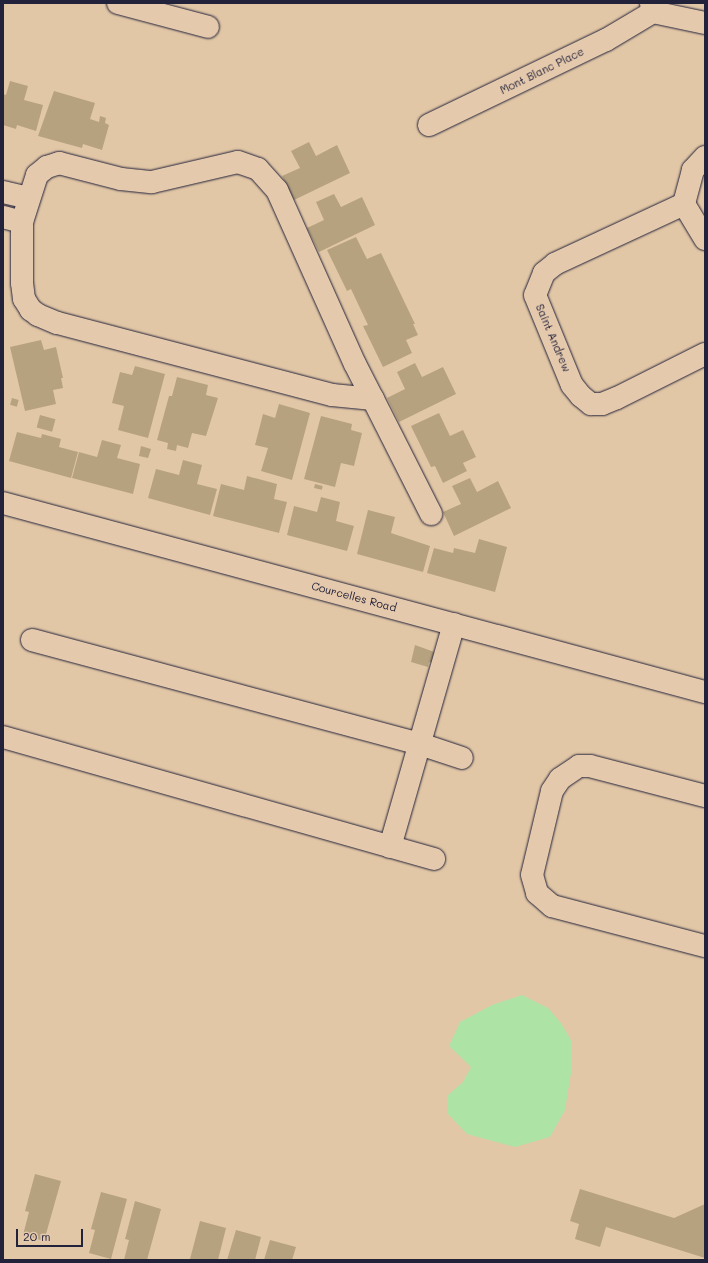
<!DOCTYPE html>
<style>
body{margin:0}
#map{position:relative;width:708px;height:1263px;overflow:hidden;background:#e2c7a6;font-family:Mali,sans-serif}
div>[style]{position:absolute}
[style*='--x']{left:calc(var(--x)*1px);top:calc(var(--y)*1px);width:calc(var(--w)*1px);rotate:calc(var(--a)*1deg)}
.green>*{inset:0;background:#aee3a6}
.building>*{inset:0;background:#b6a27f;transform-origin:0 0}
.roads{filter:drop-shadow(0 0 1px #22223b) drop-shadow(0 0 1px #22223b)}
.minor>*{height:22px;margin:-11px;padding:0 11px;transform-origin:11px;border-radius:11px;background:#e5c9ac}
span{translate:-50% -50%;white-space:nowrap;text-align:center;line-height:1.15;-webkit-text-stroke:3px #e5c9ac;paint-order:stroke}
.street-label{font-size:11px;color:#22223b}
.frame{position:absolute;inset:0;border:4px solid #22223b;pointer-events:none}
.scale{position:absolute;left:16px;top:1229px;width:67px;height:18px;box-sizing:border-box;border:2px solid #22223b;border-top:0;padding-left:5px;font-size:12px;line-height:14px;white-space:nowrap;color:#22223b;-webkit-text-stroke:3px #e5c9ac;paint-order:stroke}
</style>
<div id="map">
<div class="green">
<div style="clip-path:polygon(522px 995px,548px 1008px,561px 1023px,572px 1042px,571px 1073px,565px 1110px,550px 1137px,515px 1147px,467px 1134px,448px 1114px,447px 1096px,463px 1082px,471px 1067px,449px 1046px,460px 1022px,492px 1005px)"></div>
</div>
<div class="building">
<div style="clip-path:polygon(10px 81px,28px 86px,24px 100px,43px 105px,36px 131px,17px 125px,16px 129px,3px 125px,3px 94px,6px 95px)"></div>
<div style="clip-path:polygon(54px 91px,95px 103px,90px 119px,99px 122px,100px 116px,106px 118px,105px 123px,109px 125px,102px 150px,83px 144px,82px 148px,38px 136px)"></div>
<div style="clip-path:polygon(309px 142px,316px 156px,337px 145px,350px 173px,294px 200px,282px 176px,300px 168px,291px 151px)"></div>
<div style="clip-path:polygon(334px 194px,341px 207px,362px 197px,375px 225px,319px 252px,307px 228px,324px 220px,316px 202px)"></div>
<div style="clip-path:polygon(356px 237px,367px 259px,381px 253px,415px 324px,413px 324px,418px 335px,406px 340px,412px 353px,383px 367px,363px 326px,368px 325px,359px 306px,351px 289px,347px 291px,327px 250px)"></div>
<div style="clip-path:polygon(41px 340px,44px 350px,56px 347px,63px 378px,61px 378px,63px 388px,53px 390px,56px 404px,25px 411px,10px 347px)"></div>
<div style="clip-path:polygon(415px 363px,422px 377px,443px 367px,456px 394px,399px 422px,387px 398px,405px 389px,397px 372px)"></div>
<div style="clip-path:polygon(135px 366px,165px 374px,148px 438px,118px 430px,124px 406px,112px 403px,120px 372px,132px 375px)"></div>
<div style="clip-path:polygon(177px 377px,208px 385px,206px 395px,218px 398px,206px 436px,192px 433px,188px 448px,177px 445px,176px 451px,167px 449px,168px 443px,157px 440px,169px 396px,172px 396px)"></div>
<div style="left:12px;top:398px;width:7px;height:7px;rotate:16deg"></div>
<div style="clip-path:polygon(279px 404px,310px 413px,292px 480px,261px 471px,268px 448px,255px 445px,263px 414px,275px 418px)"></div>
<div style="clip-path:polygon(439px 413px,450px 436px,463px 430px,476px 457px,463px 463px,467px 471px,443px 483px,435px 466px,431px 467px,411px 426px)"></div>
<div style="left:40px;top:415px;width:16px;height:13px;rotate:15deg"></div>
<div style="clip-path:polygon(321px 416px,352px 424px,351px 430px,362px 433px,354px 466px,341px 463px,335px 487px,304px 479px)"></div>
<div style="clip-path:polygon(17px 432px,41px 438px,42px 434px,61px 439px,59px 447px,78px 452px,71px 478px,9px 461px)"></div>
<div style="clip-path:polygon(102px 440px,121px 445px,117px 458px,140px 464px,133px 494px,72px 478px,79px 452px,97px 457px)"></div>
<div style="clip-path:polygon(141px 446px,151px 449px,148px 458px,139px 456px)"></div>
<div style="clip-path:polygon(183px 460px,202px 465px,197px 484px,217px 489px,210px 515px,148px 498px,156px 469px,179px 475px)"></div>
<div style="clip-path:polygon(247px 476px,277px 484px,274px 499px,287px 502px,279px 533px,213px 516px,221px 484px,244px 490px)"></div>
<div style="clip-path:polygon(470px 478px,477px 492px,498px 481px,511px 508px,454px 536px,443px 512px,461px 504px,452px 486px)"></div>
<div style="left:315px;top:484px;width:8px;height:4px;rotate:14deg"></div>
<div style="clip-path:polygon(321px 497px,340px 502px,336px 521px,354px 526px,347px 551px,287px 535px,294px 506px,317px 512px)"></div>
<div style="clip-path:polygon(368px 510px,395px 517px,391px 533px,430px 546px,423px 572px,357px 554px)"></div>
<div style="clip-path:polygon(479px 539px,507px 547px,495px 592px,427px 573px,434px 548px,453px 553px,454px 548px,475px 553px)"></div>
<div style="clip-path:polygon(415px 645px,440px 654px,437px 664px,429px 662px,428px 667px,411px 662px)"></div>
<div style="clip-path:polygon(35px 1174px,61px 1181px,44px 1241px,23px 1235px,29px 1212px,25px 1211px)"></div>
<div style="clip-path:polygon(580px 1189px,674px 1218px,705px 1204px,705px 1258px,606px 1227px,600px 1247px,575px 1239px,579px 1224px,570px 1221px)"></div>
<div style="clip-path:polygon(101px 1192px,127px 1199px,111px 1259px,89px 1253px,95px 1230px,91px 1229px)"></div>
<div style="clip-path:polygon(135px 1201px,161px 1209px,147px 1260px,124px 1260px,129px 1240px,125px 1239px)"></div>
<div style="clip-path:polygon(200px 1221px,226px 1228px,218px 1260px,190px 1259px)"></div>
<div style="clip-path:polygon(236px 1230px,261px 1237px,255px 1260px,227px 1260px)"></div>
<div style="clip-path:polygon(270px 1240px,296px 1247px,292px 1260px,264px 1260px)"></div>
</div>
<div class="roads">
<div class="minor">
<div style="--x:118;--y:3;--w:93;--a:14.9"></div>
<div style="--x:653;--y:12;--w:53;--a:11.9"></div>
<div style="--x:429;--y:125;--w:196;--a:-25.7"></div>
<div style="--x:606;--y:40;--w:55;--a:-30.8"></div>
<div style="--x:653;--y:12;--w:9;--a:-103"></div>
<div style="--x:705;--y:157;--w:18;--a:133"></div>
<div style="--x:693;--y:170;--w:35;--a:105"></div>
<div style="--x:684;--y:204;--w:142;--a:155.1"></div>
<div style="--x:555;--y:264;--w:14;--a:141"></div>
<div style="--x:544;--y:273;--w:24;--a:112"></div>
<div style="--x:535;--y:295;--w:97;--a:67.7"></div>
<div style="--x:572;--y:385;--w:14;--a:51"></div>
<div style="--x:581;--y:396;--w:13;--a:39"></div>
<div style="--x:591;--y:404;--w:11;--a:0"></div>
<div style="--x:602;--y:404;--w:16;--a:-22"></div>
<div style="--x:617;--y:398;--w:98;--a:-26.6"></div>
<div style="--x:3;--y:192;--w:26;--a:13"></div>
<div style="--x:684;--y:204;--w:41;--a:59"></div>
<div style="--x:3;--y:217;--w:20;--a:15"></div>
<div style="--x:373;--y:399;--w:41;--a:-174.4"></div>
<div style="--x:332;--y:395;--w:284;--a:-165.3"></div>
<div style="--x:57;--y:323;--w:21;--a:-157"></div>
<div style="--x:38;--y:315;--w:9;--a:-144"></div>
<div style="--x:31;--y:310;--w:13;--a:-122"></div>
<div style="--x:24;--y:299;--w:16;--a:-97"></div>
<div style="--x:22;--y:283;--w:61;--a:-90"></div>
<div style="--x:22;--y:222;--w:49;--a:-72.3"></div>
<div style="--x:37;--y:175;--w:13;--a:-39"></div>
<div style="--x:47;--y:167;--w:13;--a:-18"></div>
<div style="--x:59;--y:163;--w:64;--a:14.5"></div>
<div style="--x:121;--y:179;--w:31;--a:6"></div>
<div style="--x:152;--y:182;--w:88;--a:-13.1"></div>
<div style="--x:238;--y:162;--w:21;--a:19"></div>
<div style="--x:258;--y:169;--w:28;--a:48"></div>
<div style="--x:277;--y:190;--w:191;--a:65.9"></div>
<div style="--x:355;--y:364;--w:39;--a:63"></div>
<div style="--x:373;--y:399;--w:129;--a:63.2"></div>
<div style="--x:3;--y:503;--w:727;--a:15.07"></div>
<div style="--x:32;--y:640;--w:402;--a:15"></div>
<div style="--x:420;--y:744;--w:44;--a:18.4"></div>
<div style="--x:3;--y:737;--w:448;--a:15.8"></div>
<div style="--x:705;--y:796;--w:119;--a:-165.4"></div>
<div style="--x:590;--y:766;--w:11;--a:180"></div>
<div style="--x:579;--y:766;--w:23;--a:146"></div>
<div style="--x:560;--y:779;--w:14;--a:124"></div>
<div style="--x:552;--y:791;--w:86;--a:103.4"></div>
<div style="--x:532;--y:875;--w:19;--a:74"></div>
<div style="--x:537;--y:893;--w:20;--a:41"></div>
<div style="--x:552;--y:906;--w:158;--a:14.7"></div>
<div style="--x:390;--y:847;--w:232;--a:-74"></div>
</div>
</div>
<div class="street-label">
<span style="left:542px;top:71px;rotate:-26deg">Mont Blanc Place</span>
<span style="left:553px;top:338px;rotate:67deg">Saint Andrew</span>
<span style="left:354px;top:597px;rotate:15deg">Courcelles Road</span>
</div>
<div class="frame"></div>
<div class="scale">20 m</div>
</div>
